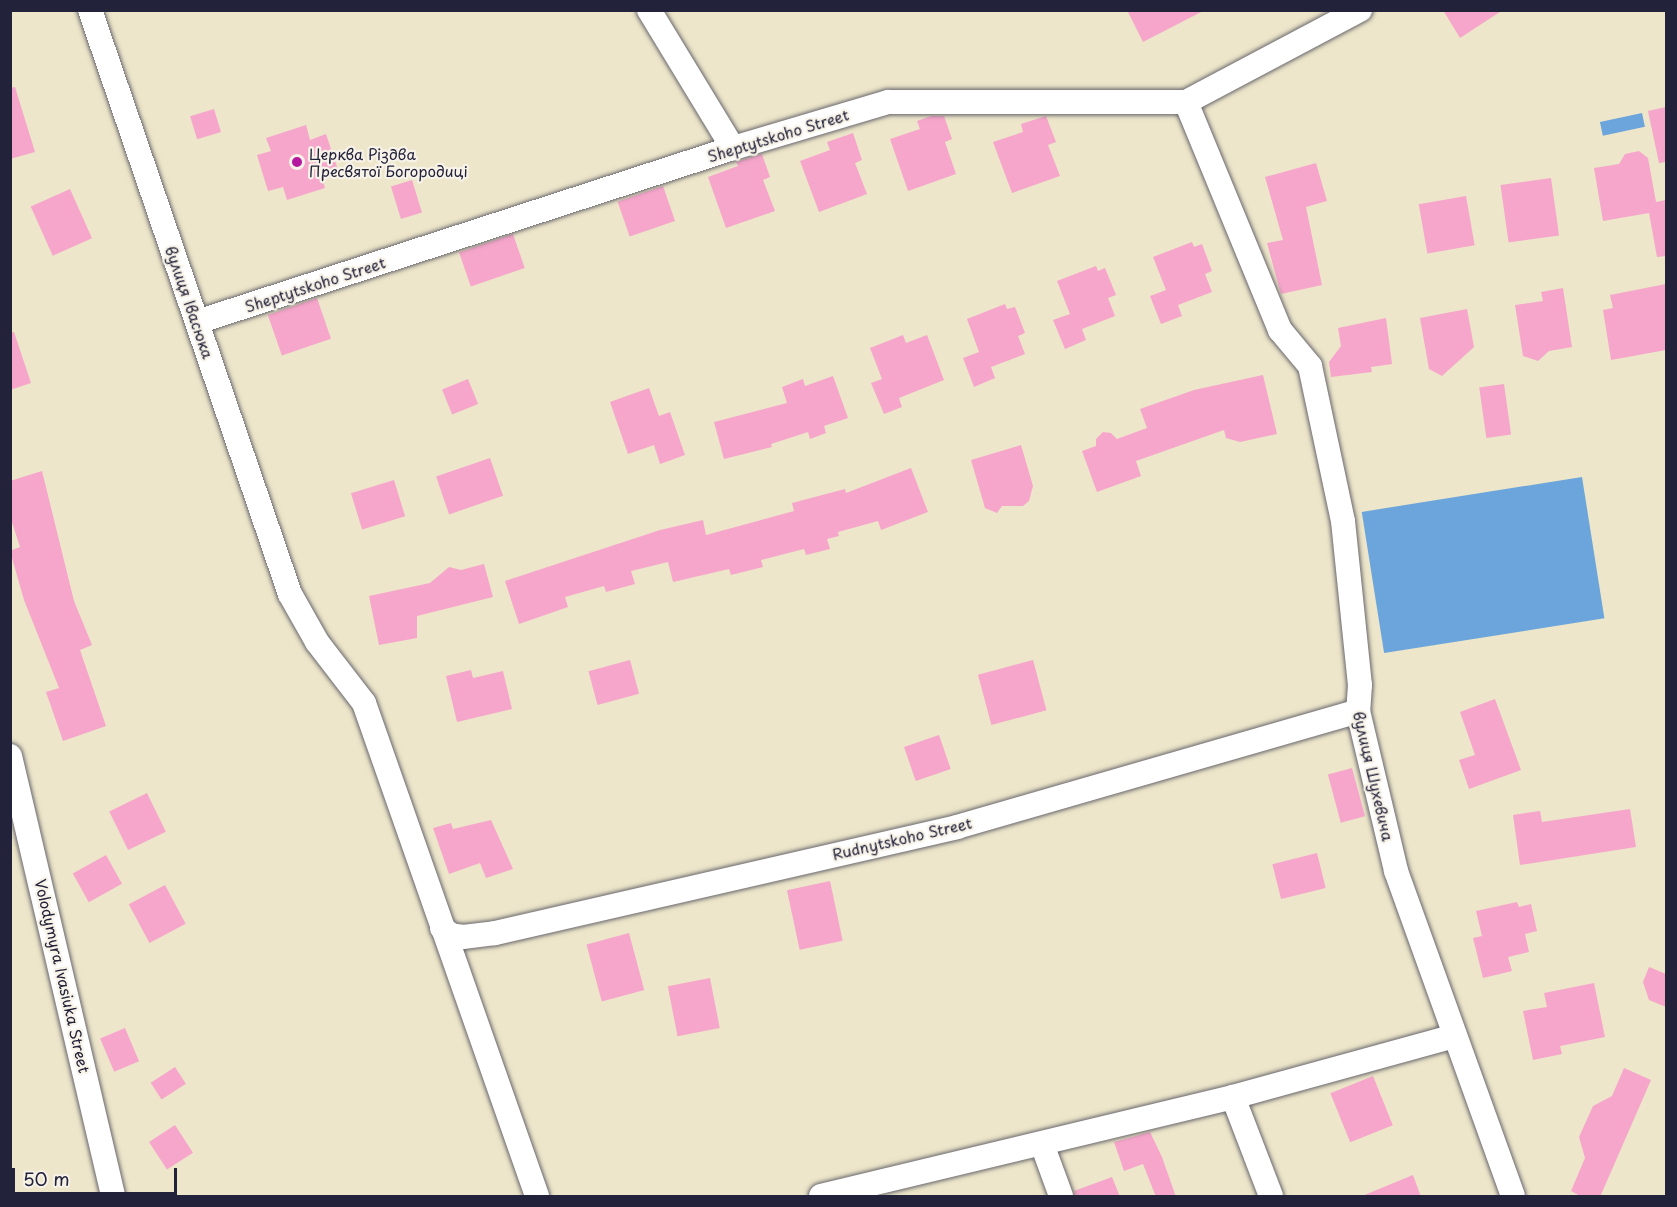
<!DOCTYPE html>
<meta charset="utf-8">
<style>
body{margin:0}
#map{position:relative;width:1677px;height:1207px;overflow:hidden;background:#ede6ca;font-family:"Playpen Sans",sans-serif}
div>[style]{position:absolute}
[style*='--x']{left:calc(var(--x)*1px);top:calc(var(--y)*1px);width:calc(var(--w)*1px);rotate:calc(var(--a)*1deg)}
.water>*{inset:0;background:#6ba5db;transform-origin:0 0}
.building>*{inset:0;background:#f6a6ca;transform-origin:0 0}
.roads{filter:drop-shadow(0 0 2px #69676d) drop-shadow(0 0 2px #69676d)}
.minor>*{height:24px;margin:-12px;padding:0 12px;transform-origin:12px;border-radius:12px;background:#fff}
.dots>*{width:16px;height:16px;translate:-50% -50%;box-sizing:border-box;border:3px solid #f7f3e8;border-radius:50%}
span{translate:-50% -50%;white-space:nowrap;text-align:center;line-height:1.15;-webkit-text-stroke:4.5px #f7f3e8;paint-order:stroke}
.street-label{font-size:15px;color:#22223b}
.poi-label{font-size:15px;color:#22223b}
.left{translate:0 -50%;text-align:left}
.frame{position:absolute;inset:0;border:12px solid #22223b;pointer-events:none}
.scale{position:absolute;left:12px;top:1168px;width:165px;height:27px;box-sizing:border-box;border:3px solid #22223b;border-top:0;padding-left:8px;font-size:18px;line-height:21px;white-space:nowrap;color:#22223b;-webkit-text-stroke:4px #f7f3e8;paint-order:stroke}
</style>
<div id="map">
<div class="water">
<div style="left:1642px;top:113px;width:14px;height:43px;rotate:78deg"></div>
<div style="left:1582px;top:477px;width:143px;height:223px;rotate:81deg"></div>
</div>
<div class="building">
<div style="clip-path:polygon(1127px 10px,1205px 10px,1143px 42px)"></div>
<div style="clip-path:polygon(1443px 10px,1503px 10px,1460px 38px)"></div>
<div style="clip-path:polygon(15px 87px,35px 152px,10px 159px,10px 88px)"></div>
<div style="clip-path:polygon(1666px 107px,1666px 162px,1659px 163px,1648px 111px)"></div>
<div style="left:214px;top:109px;width:24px;height:25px;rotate:73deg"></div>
<div style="clip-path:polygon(931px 116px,944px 116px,952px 139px,945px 142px,956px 174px,908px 191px,890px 139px,920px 129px,917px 121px)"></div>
<div style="clip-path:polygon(1046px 116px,1056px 142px,1048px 145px,1060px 176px,1012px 193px,993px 142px,1023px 132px,1021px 124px)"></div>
<div style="clip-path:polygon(306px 125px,310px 140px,326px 134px,338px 170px,321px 175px,325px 188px,287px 200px,283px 187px,268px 191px,257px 155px,271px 151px,266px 138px)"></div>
<div style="clip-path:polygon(853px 133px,862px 160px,855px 163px,867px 194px,819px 212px,800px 161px,830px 150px,827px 142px)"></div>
<div style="clip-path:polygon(1639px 151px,1648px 158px,1656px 202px,1666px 200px,1666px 256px,1657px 257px,1649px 213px,1603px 221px,1594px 168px,1619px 164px,1625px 154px)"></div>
<div style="clip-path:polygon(762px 154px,770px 177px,763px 180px,775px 211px,726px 228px,708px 177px,738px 166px,736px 162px)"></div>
<div style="clip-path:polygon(1316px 163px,1327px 201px,1306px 207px,1322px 285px,1281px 294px,1267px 243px,1283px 240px,1265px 177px)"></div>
<div style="left:1551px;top:178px;width:58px;height:51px;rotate:82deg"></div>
<div style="left:412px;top:180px;width:34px;height:22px;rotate:73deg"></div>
<div style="left:663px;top:186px;width:37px;height:48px;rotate:71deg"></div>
<div style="left:70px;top:189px;width:54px;height:43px;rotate:66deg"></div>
<div style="left:1466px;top:196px;width:50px;height:48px;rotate:80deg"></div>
<div style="left:513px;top:234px;width:36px;height:57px;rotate:71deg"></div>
<div style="clip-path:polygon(1192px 242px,1194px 247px,1202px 244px,1212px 271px,1205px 274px,1212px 292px,1178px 305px,1182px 316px,1161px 324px,1150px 296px,1166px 290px,1153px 257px)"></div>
<div style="clip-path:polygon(1096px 266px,1098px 271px,1105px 268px,1116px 295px,1108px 298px,1115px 316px,1082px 329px,1086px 340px,1065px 349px,1053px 320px,1070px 314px,1057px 281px)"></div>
<div style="clip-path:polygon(1666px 284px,1666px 350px,1611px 360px,1603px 310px,1613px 308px,1610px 295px)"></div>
<div style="clip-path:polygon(1563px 288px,1572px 347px,1549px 351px,1538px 361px,1523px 356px,1515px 305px,1543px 301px,1541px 292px)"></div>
<div style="left:317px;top:298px;width:43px;height:52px;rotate:71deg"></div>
<div style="clip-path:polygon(1005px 304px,1007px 309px,1015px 307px,1025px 333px,1018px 336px,1025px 354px,991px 367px,995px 378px,974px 387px,963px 358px,979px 352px,967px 319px)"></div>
<div style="clip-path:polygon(1467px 309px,1474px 347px,1442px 376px,1429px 369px,1420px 318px)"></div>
<div style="clip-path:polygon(1386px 318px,1392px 364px,1371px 367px,1372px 372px,1331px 377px,1329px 362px,1341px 346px,1338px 328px)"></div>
<div style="clip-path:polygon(14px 332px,31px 383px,10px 390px,10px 333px)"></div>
<div style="clip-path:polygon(903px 335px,906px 343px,927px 335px,944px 380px,899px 398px,902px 407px,884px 414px,871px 383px,882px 379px,870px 348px)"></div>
<div style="clip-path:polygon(1263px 375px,1277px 434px,1240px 442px,1226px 438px,1224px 430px,1136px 461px,1141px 476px,1097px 492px,1082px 451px,1096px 446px,1096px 439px,1103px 432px,1111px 433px,1117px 439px,1147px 428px,1140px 409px,1194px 390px)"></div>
<div style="clip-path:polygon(833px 376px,848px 418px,824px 426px,826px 433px,810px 439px,808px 432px,771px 444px,772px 447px,724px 459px,714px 422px,787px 403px,782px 387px,803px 379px,805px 386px)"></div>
<div style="left:468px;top:379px;width:27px;height:28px;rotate:68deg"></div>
<div style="left:1504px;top:384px;width:51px;height:25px;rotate:82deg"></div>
<div style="clip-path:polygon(649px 388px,659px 416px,670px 412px,685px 455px,660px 464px,654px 445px,628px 454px,610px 402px)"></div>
<div style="clip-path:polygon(1021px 445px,1033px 486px,1029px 501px,1023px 506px,1002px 506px,997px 513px,985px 508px,971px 460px)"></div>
<div style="left:490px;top:458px;width:40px;height:57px;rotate:71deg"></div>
<div style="clip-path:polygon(911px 468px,928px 512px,881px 530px,878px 521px,838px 532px,839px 536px,827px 539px,830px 549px,806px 555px,804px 549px,761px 560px,763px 567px,731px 575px,729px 569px,673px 582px,668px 562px,631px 571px,635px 584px,606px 592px,604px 586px,565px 597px,568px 607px,519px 624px,505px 581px,660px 530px,703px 520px,706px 535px,794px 511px,792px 503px,845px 489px,846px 493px)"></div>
<div style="clip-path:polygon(42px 471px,74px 601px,92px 645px,80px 650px,106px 726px,63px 741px,46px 692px,59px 688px,24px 600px,10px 551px,20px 547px,10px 516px,10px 481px)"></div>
<div style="left:394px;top:480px;width:38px;height:45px;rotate:73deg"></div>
<div style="clip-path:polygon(484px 564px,493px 597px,417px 616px,417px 638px,379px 645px,369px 596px,430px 583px,449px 567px,461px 570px)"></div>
<div style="left:630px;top:660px;width:35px;height:43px;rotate:75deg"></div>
<div style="left:1033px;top:660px;width:52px;height:57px;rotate:75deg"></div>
<div style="clip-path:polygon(471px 670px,473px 678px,503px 671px,512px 709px,457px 722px,446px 676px)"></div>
<div style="clip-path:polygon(1495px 699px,1521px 770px,1469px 789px,1459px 760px,1475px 755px,1460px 712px)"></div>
<div style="left:939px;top:735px;width:36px;height:37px;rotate:71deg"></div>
<div style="left:1352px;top:768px;width:50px;height:25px;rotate:75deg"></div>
<div style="left:147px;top:793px;width:43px;height:42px;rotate:64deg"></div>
<div style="clip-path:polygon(1630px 809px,1636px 847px,1520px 865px,1513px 815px,1540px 811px,1542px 822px)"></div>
<div style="clip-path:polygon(491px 820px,513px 869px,486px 878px,480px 863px,449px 874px,433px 828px,451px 823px,453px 829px)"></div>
<div style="left:1317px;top:853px;width:36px;height:46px;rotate:76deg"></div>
<div style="left:106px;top:855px;width:33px;height:38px;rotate:61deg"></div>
<div style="left:830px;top:881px;width:61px;height:44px;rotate:78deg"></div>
<div style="left:165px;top:885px;width:44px;height:41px;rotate:62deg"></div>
<div style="clip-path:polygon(1517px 902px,1519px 907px,1531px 904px,1537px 931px,1525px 934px,1529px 952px,1508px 957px,1512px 971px,1483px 978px,1473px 938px,1482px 936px,1476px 911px)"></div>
<div style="left:629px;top:933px;width:59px;height:44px;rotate:75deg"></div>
<div style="clip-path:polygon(1649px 967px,1666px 974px,1666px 1007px,1649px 1000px,1643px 982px)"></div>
<div style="left:710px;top:978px;width:51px;height:43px;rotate:79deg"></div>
<div style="clip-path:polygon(1594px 983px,1605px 1037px,1560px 1046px,1562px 1054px,1533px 1060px,1523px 1011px,1547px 1007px,1544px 993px)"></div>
<div style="left:125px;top:1028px;width:36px;height:27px;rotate:67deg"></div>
<div style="left:175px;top:1067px;width:20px;height:29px;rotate:57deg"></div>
<div style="clip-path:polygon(1624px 1068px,1651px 1080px,1600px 1197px,1582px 1197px,1571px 1191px,1585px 1158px,1579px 1137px,1593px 1106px,1612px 1096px)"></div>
<div style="left:1373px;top:1076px;width:53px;height:46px;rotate:68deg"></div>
<div style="left:175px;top:1125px;width:33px;height:31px;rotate:57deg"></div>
<div style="clip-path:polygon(1150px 1132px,1162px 1157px,1176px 1197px,1156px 1197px,1143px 1164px,1124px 1171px,1114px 1142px)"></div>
<div style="clip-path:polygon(1413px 1175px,1421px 1197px,1363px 1197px,1362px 1196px)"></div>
<div style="clip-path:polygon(1112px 1177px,1120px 1197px,1075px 1197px,1074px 1191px)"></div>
</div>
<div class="roads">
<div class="minor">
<div style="--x:90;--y:10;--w:617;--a:71.1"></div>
<div style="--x:290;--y:594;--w:55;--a:60.6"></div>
<div style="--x:317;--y:642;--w:77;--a:52.4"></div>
<div style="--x:364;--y:703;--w:522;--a:70.66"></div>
<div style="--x:649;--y:10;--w:162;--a:58.7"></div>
<div style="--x:1186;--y:102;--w:247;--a:67.6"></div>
<div style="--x:1280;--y:330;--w:47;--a:50.2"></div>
<div style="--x:1310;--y:366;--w:158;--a:78"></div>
<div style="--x:1343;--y:521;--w:165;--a:84.1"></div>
<div style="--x:1360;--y:685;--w:26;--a:94"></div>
<div style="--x:1358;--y:711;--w:164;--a:76.6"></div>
<div style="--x:1396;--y:871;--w:345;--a:70.2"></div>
<div style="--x:197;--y:322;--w:564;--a:-17.98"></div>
<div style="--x:733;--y:148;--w:162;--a:-16.5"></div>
<div style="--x:888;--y:102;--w:298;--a:0"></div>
<div style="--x:1186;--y:102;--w:197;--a:-27.9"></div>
<div style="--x:10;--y:756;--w:452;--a:76.8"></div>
<div style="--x:442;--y:928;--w:11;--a:38"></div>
<div style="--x:451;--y:935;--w:12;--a:9"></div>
<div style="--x:463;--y:937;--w:32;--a:-7"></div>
<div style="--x:495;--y:933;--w:474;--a:-12.9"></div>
<div style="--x:957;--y:827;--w:417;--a:-16.1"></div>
<div style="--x:1233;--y:1097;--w:106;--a:69"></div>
<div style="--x:1042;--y:1144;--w:55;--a:69.9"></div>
<div style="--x:821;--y:1196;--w:424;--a:-13.5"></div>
<div style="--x:1233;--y:1097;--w:230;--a:-15.4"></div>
</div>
</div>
<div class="dots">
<div style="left:297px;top:162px;background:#b5179e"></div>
</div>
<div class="street-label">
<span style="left:778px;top:135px;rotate:-17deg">Sheptytskoho Street</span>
<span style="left:315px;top:284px;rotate:-18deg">Sheptytskoho Street</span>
<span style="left:190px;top:302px;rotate:71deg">вулиця Івасюка</span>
<span style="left:1374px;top:776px;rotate:77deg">вулиця Шухевича</span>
<span style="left:902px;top:838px;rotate:-13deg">Rudnytskoho Street</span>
<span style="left:63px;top:976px;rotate:77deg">Volodymyra Ivasiuka Street</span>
</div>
<div class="poi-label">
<span class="left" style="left:309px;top:162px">Церква Різдва<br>Пресвятої Богородиці</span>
</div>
<div class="frame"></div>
<div class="scale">50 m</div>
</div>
